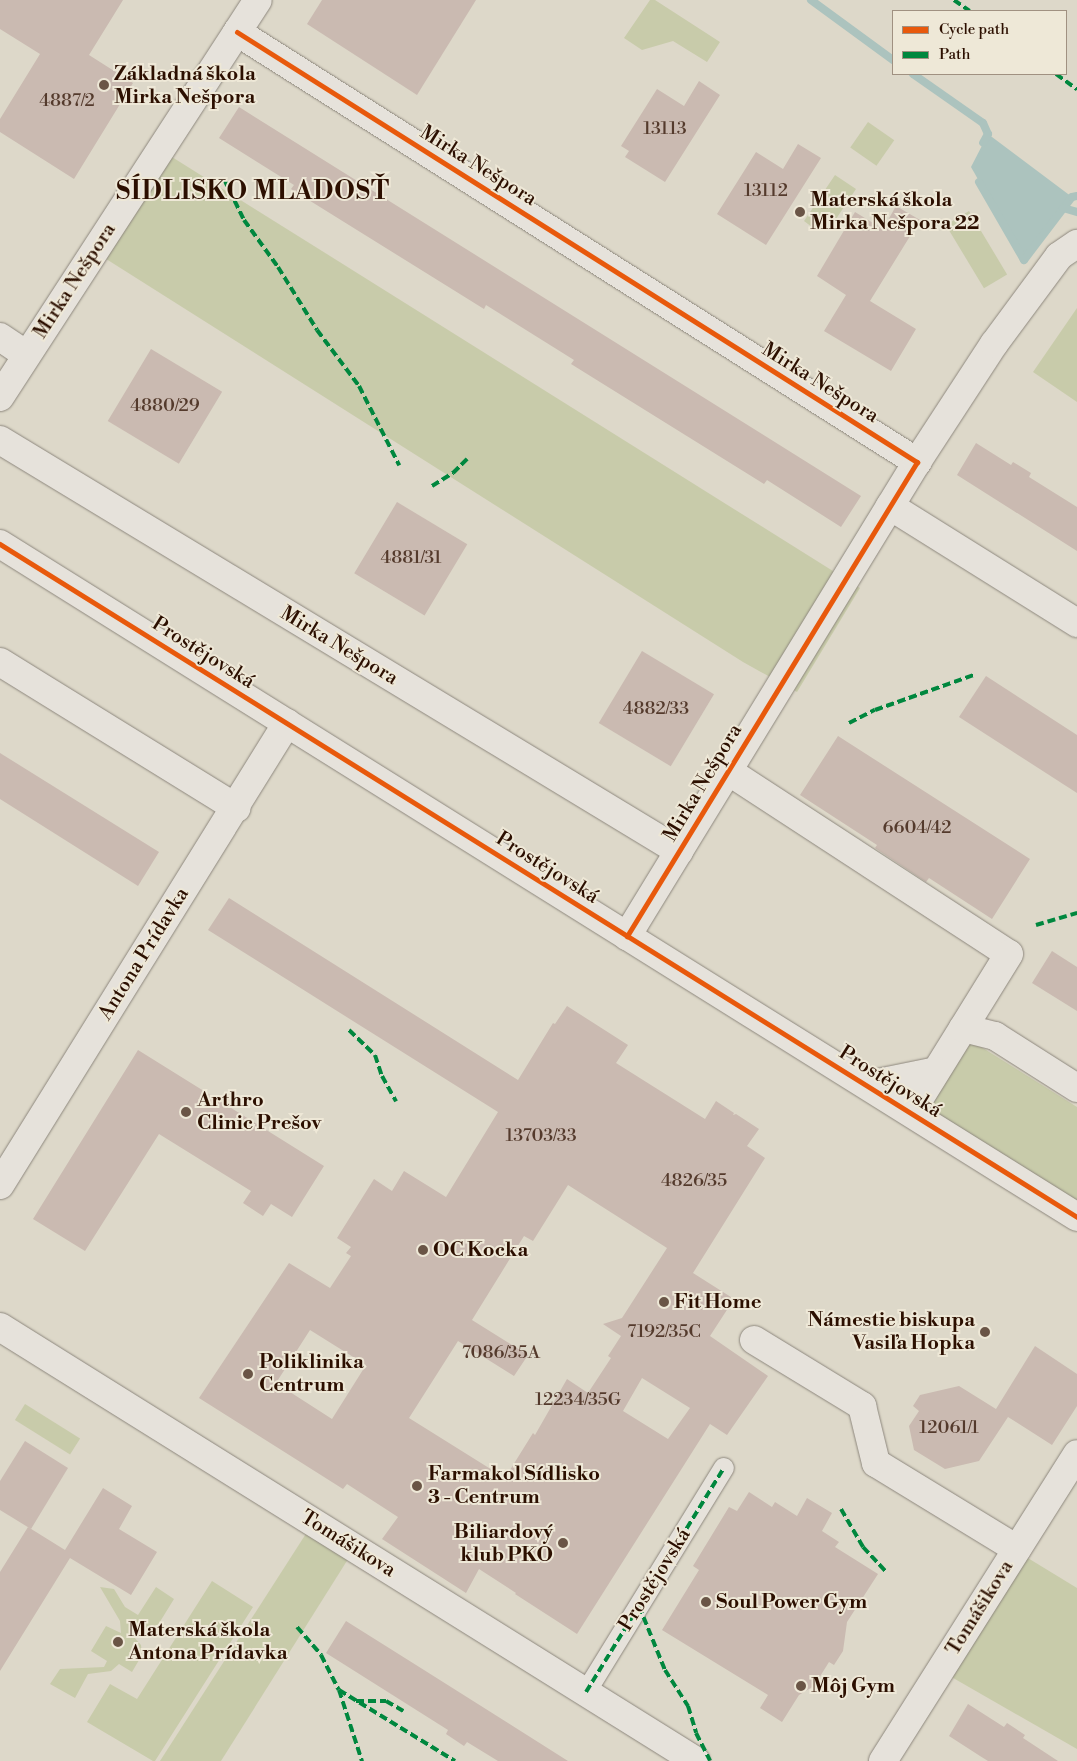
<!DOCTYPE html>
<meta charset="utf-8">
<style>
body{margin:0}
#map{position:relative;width:1077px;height:1761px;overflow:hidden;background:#ddd8c9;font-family:"Libre Bodoni",serif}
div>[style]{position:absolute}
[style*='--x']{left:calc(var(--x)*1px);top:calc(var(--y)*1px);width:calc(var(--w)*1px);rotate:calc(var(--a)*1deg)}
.green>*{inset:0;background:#c8cbaa;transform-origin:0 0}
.water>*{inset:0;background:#acc3be}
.stream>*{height:8px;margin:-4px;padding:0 4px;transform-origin:4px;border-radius:4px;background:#acc3be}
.building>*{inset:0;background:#cabab1;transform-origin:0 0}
.roads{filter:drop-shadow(0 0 1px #8d877d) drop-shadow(0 0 1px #8d877d)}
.pedestrian>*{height:20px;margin:-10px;padding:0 10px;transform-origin:10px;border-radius:10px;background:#e6e2db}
.minor>*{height:28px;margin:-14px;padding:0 14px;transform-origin:14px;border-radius:14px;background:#e6e2db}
.tertiary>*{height:28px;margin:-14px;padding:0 14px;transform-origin:14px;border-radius:14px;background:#e6e2db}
.quiet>*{height:4px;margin-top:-2px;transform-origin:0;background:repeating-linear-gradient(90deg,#00873e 0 8px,transparent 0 12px)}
.cycleway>*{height:5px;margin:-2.5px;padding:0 2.5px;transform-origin:2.5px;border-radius:2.5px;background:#e8590c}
.dots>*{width:14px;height:14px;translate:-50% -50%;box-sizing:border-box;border:2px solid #eee8d7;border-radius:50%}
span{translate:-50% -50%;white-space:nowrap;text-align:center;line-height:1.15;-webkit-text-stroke:4px #eee8d7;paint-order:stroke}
.number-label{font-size:18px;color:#543a2c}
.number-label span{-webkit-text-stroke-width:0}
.poi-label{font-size:20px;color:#2c0f00;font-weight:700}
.left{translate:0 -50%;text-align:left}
.right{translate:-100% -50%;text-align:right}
.street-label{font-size:20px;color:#2c0f00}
.district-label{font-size:25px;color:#2c0f00;font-weight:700;letter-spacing:1px}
.legend{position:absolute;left:892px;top:10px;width:175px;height:65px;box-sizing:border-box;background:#eee8d7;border:1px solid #a09181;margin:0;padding:6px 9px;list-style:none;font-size:15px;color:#2c0f00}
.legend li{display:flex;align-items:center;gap:10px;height:25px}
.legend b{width:25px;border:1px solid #a09181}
</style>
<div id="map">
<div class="green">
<div style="clip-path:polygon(650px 0,655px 0,720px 42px,707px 62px,673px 41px,642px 50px,624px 38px)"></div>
<div style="left:868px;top:122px;width:32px;height:31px;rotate:35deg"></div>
<div style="clip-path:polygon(164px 152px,860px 588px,797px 692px,743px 662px,103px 257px)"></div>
<div style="clip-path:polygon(835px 175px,856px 189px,836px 219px,827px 213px,816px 230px,804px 221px)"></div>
<div style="left:969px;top:211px;width:74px;height:27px;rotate:59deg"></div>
<div style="clip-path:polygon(1077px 308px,1077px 402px,1033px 372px)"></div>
<div style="clip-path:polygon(962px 1035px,1077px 1107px,1077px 1224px,916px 1121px)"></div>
<div style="left:25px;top:1404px;width:65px;height:19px;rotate:32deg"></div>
<div style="clip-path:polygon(309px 1529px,350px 1556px,221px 1761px,160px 1761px)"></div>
<div style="clip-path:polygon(1018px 1552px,1077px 1588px,1077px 1749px,941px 1671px)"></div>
<div style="clip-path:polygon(212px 1581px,253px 1607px,155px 1761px,153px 1761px,87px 1722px,110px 1684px,137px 1699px)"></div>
<div style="clip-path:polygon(100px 1587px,114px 1589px,125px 1607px,138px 1615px,156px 1587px,174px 1599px,153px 1633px,132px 1620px,133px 1636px,141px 1645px,142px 1655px,132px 1672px,119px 1664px,111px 1671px,88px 1674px,75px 1698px,50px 1684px,60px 1669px,104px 1667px,107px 1661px,91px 1651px,106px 1626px,121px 1633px,120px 1621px)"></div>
</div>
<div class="water">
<div style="clip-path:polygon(988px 134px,1072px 197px,1024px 260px,971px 167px)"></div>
</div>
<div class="stream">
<div style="--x:811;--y:0;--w:102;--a:36.2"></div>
<div style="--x:913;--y:74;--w:85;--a:35"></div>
<div style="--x:983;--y:123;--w:12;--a:66"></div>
<div style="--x:988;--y:134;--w:10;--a:119"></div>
<div style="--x:979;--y:182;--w:90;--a:60"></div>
<div style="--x:1024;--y:260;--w:79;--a:-52.7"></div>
<div style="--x:1072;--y:197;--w:5;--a:-11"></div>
<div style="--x:1063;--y:208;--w:15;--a:16"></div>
</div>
<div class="building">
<div style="clip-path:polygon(0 0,123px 0,89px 55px,133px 83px,74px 179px,0 132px,0 119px,40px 54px,0 29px)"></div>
<div style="clip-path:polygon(322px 0,476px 0,417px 95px,307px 24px)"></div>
<div style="clip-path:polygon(699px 81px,720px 95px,665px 182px,625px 157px,629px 151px,621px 146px,657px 89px,684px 106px)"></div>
<div style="clip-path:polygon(239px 107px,861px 496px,841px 527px,767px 480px,764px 484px,571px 364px,574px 360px,486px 305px,484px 309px,291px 189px,294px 185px,219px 138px)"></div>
<div style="clip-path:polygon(798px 144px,821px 158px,766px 245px,717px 214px,756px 152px,783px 169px)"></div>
<div style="clip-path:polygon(896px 206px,920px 220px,870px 301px,916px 329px,891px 371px,824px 331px,846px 295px,817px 276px,855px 212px,883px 229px)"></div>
<div style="left:151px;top:349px;width:83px;height:84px;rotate:31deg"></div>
<div style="clip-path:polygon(976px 443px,1011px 465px,1013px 462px,1031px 473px,1029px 477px,1077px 507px,1077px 551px,957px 475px)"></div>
<div style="left:397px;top:502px;width:82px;height:83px;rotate:31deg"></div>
<div style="left:642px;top:651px;width:84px;height:84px;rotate:31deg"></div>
<div style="clip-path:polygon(986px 676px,1077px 735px,1077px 793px,959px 717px)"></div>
<div style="clip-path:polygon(838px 736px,1030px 859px,992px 919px,929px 878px,926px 882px,875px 848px,877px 845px,800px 795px)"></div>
<div style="clip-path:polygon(0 753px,159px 852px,138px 886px,0 799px)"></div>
<div style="clip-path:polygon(evenodd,229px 898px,518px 1080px,553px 1023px,555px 1024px,567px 1006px,628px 1045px,616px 1063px,705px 1119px,716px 1101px,734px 1113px,733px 1115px,736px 1114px,759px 1129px,747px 1146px,765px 1158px,693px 1273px,734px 1299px,710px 1336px,768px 1376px,727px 1435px,710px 1424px,577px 1634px,515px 1594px,516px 1593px,479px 1569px,466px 1593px,382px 1539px,398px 1517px,347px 1484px,343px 1489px,199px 1398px,289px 1263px,330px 1288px,351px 1256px,346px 1253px,351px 1247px,337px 1238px,374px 1179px,392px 1191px,404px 1171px,446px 1197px,498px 1112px,208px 930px,229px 898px,568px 1185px,667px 1248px,622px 1318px,603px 1324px,621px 1336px,608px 1356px,611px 1358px,588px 1393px,567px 1379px,535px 1435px,533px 1433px,505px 1478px,409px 1418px,458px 1341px,514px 1376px,528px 1355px,472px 1320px,524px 1236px,533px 1241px,568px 1185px,229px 898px,310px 1330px,366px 1365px,332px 1419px,276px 1383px,310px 1330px,229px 898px,642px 1378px,690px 1408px,668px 1439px,623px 1411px,642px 1378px)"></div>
<div style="clip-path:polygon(1052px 951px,1077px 967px,1077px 1011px,1032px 983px)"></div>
<div style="clip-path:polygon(138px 1050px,324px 1166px,292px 1217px,271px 1204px,263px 1216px,243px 1203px,251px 1191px,159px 1134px,85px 1251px,33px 1219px)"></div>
<div style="clip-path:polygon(1035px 1346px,1077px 1374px,1077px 1406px,1052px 1445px,1008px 1417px,979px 1461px,945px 1469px,914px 1450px,909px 1426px,919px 1411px,913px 1406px,920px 1395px,959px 1386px,996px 1409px)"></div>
<div style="clip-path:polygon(25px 1441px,68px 1468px,31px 1529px,0 1510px,0 1481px)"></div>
<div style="clip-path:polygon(103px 1488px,132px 1506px,119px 1529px,157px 1552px,131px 1595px,70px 1558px,0 1671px,0 1572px,28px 1527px,65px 1550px)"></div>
<div style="clip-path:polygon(749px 1492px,772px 1507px,775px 1502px,797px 1516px,807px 1498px,832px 1513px,822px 1531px,839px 1542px,835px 1547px,878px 1574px,847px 1622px,843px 1651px,834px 1665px,829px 1662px,814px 1686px,799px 1695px,782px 1722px,760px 1708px,768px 1695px,662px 1630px,699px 1570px,693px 1566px,729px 1507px,737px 1511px)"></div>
<div style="clip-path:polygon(346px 1621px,424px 1670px,568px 1761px,498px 1761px,467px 1742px,464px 1746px,446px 1734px,448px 1730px,326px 1653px)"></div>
<div style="clip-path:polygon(968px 1704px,1004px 1727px,1007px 1723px,1025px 1735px,1023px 1738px,1058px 1761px,988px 1761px,980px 1756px,949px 1736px)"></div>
</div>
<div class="roads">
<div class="pedestrian">
<div style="--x:586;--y:1692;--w:263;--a:-58.4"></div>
</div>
<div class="minor">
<div style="--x:237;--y:32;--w:805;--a:32.31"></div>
<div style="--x:917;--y:462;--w:556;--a:121.46"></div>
<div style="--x:0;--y:337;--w:32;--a:34"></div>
<div style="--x:0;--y:397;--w:473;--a:-57"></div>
<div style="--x:0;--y:440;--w:794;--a:31.19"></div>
<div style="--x:917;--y:462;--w:141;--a:-56.9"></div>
<div style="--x:994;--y:344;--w:109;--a:-53.5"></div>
<div style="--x:1059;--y:256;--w:22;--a:-34"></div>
<div style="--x:890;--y:506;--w:221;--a:32"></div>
<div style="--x:0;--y:662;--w:278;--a:31.7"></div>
<div style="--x:728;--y:771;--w:335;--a:33.1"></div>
<div style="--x:1009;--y:954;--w:186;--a:121.8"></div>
<div style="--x:963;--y:1028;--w:33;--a:14"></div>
<div style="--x:995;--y:1036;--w:97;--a:32.4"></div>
<div style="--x:868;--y:1085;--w:69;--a:-11.6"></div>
<div style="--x:0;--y:1185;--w:544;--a:-58.15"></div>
<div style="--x:0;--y:1327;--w:820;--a:31.95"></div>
<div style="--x:754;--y:1340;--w:127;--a:31.4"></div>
<div style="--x:862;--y:1406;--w:59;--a:76.2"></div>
<div style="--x:876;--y:1463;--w:165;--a:31.4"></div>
<div style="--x:883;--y:1761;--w:363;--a:-57.7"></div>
</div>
<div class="tertiary">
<div style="--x:0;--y:544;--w:1270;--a:32"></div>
</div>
</div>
<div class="quiet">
<div style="--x:954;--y:0;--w:19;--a:35"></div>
<div style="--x:1056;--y:74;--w:26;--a:36"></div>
<div style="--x:224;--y:179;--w:46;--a:64"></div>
<div style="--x:244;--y:220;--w:58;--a:54.1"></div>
<div style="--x:278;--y:267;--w:74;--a:58.2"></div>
<div style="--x:317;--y:330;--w:70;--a:53.1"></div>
<div style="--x:359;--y:386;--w:89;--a:63.1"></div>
<div style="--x:432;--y:486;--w:25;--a:-32"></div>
<div style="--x:453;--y:473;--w:20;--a:-45"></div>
<div style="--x:849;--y:723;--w:29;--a:-27"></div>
<div style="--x:875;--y:710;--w:105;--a:-19.5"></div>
<div style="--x:1036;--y:925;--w:43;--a:-16.3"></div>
<div style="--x:349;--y:1030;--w:36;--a:44"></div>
<div style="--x:375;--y:1055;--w:22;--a:72"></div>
<div style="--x:382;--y:1076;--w:29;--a:61"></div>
<div style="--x:841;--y:1509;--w:44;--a:59.9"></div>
<div style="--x:863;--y:1547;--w:35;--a:47"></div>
<div style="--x:639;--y:1606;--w:69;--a:67.9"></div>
<div style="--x:665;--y:1670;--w:43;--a:57.4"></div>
<div style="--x:688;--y:1706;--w:28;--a:73"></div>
<div style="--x:696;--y:1733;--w:31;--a:63"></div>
<div style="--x:297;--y:1627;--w:37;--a:49"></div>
<div style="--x:321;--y:1655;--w:39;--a:63"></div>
<div style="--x:339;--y:1690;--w:75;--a:72.1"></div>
<div style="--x:339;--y:1690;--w:136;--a:31.5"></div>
<div style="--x:586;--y:1692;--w:263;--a:-58.4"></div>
<div style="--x:356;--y:1701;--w:30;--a:0"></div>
<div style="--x:386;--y:1701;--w:20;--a:30"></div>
</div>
<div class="cycleway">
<div style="--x:237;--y:32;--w:805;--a:32.31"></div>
<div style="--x:917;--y:462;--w:556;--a:121.46"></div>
<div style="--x:0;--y:544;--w:1270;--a:32"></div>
</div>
<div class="dots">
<div style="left:104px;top:85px;background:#6a5546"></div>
<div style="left:800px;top:212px;background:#6a5546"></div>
<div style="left:186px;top:1112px;background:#6a5546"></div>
<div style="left:423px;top:1250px;background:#6a5546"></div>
<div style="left:664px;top:1302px;background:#6a5546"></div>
<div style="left:985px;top:1332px;background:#6a5546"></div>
<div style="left:248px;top:1374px;background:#6a5546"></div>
<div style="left:417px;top:1486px;background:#6a5546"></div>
<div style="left:563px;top:1543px;background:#6a5546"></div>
<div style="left:706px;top:1602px;background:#6a5546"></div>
<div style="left:118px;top:1642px;background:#6a5546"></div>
<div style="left:801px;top:1686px;background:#6a5546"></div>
</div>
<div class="number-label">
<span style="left:67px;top:101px">4887/2</span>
<span style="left:665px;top:129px">13113</span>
<span style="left:766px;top:191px">13112</span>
<span style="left:165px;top:406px">4880/29</span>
<span style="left:411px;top:558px">4881/31</span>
<span style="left:656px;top:709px">4882/33</span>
<span style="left:917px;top:828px">6604/42</span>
<span style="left:541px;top:1136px">13703/33</span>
<span style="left:694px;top:1181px">4826/35</span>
<span style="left:664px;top:1332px">7192/35C</span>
<span style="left:501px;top:1353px">7086/35A</span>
<span style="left:578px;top:1400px">12234/35G</span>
<span style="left:949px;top:1428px">12061/1</span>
</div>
<div class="poi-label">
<span class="left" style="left:114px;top:86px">Základná škola<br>Mirka Nešpora</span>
<span class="left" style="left:810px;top:212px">Materská škola<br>Mirka Nešpora 22</span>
<span class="left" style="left:197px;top:1112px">Arthro<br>Clinic Prešov</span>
<span class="left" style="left:433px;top:1250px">OC Kocka</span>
<span class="left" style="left:674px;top:1302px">Fit Home</span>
<span class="right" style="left:975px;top:1332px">Námestie biskupa<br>Vasiľa Hopka</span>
<span class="left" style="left:259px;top:1374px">Poliklinika<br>Centrum</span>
<span class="left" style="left:428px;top:1486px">Farmakol Sídlisko<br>3 - Centrum</span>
<span class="right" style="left:553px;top:1544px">Biliardový<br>klub PKO</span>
<span class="left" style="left:716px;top:1602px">Soul Power Gym</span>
<span class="left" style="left:128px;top:1642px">Materská škola<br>Antona Prídavka</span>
<span class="left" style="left:811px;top:1686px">Môj Gym</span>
</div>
<div class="street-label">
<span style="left:478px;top:166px;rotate:32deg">Mirka Nešpora</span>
<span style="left:75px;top:281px;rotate:-57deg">Mirka Nešpora</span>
<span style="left:820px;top:383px;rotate:32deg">Mirka Nešpora</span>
<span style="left:339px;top:646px;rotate:31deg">Mirka Nešpora</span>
<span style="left:203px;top:653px;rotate:32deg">Prostějovská</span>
<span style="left:703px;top:783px;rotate:-59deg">Mirka Nešpora</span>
<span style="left:547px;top:868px;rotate:32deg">Prostějovská</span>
<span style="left:144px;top:954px;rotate:-58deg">Antona Prídavka</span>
<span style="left:890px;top:1082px;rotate:32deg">Prostějovská</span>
<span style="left:348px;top:1544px;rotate:32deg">Tomášikova</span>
<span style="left:655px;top:1580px;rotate:-58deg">Prostějovská</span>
<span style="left:980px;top:1608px;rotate:-58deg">Tomášikova</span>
</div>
<div class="district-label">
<span style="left:253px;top:192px">SÍDLISKO MLADOSŤ</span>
</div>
<ul class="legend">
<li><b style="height:6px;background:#e8590c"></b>Cycle path</li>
<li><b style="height:6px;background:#00873e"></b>Path</li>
</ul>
</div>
